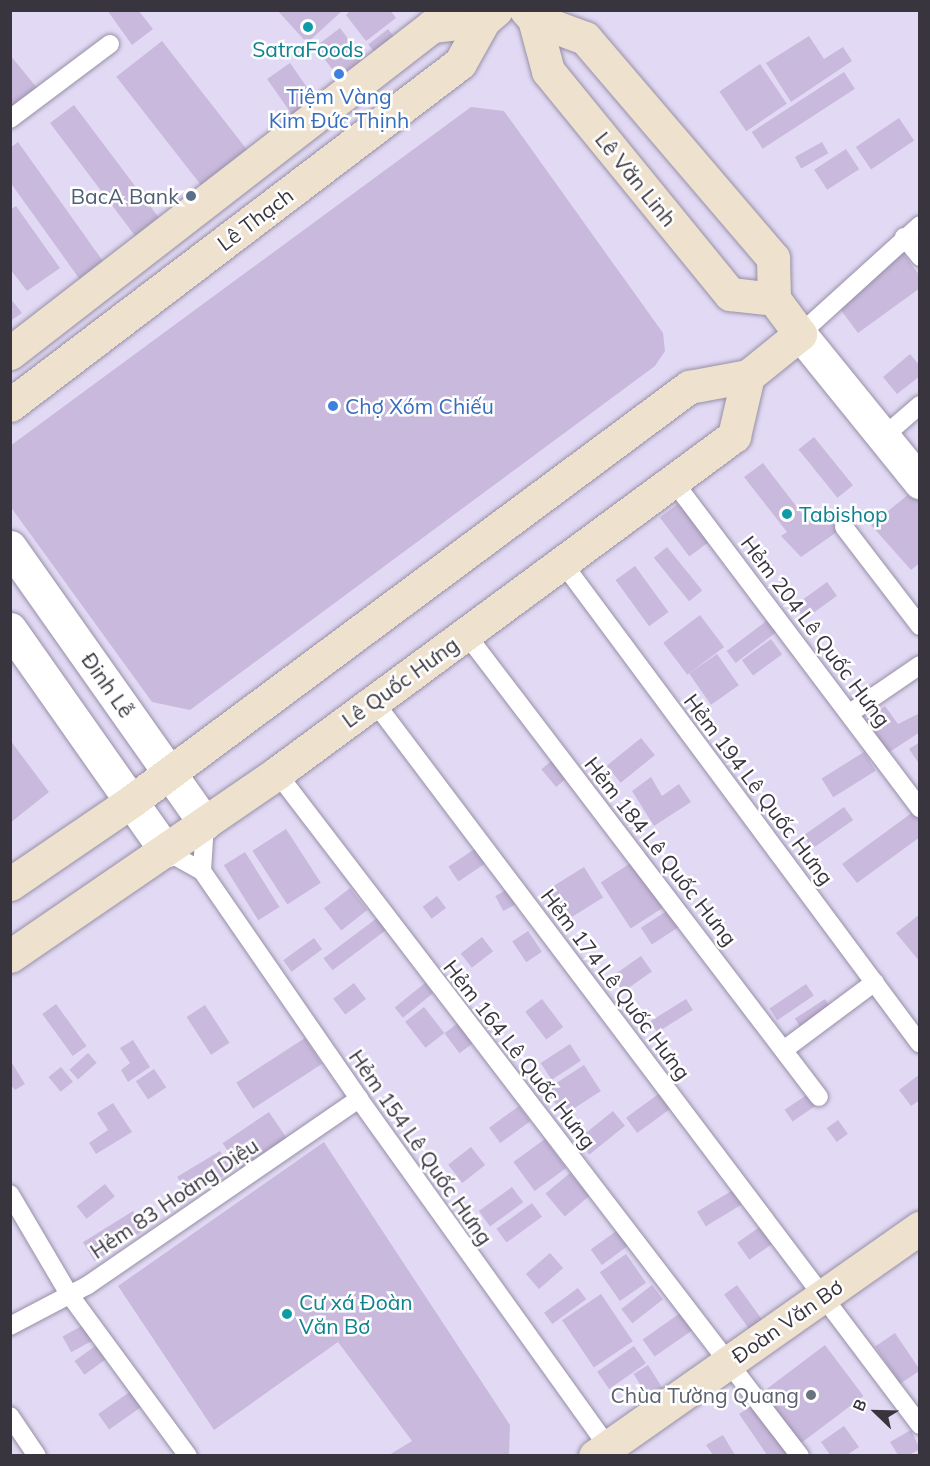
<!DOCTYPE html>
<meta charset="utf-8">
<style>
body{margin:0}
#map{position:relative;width:930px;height:1466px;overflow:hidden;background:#e2daf4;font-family:Mulish,sans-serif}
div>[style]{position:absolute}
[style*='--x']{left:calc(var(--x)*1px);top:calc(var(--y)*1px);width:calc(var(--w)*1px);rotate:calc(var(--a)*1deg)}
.building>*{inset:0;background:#c9b9dd;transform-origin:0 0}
.roads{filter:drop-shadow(0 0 2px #978fa7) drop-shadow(0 0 2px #978fa7)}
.lane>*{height:18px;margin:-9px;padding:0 9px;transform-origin:9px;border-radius:9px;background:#fff}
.street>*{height:33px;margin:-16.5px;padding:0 16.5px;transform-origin:16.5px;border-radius:16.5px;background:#fff}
.secondary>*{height:33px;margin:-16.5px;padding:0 16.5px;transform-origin:16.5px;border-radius:16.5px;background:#eee2ce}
.dots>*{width:16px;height:16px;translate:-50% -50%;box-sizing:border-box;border:3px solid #fff;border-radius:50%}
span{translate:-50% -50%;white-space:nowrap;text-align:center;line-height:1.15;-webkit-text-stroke:5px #fff;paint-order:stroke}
.culture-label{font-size:21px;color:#0d838f}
.left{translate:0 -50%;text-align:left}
.shop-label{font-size:21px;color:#366cbe}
.street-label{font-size:21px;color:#38353f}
.service-label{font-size:21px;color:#4e5e75}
.right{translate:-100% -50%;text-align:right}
.worship-label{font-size:21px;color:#5b616d}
.frame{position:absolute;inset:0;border:12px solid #38353f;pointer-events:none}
.north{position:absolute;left:846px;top:1382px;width:60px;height:60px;-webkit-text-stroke:4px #fff;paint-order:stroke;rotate:293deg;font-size:16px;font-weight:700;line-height:24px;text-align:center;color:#38353f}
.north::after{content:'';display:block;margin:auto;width:21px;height:27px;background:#38353f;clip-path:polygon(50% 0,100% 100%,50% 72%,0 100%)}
</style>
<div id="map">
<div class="building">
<div style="clip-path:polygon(107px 10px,138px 10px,153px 29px,132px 45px)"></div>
<div style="clip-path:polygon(277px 10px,343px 10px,307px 43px)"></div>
<div style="clip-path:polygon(351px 10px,390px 10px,396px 18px,366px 41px,346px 15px)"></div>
<div style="left:340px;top:28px;width:39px;height:31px;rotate:53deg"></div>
<div style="left:388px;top:29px;width:29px;height:25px;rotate:52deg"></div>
<div style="clip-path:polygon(809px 36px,824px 59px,843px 47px,852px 61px,791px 102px,766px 63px)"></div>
<div style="left:162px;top:41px;width:140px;height:58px;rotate:52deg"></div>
<div style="clip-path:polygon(10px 55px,38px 89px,10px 112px)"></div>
<div style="left:290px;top:63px;width:51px;height:28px;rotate:55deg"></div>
<div style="left:760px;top:64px;width:48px;height:49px;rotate:56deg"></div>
<div style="left:844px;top:72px;width:20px;height:110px;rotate:57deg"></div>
<div style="left:74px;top:105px;width:158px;height:30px;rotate:53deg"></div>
<div style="clip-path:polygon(471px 107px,504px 111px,663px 333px,665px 351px,655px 366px,190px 710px,152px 702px,10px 506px,10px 446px)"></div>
<div style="left:899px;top:118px;width:27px;height:52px;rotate:56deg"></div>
<div style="clip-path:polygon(18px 142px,105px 264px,81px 281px,10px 182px,10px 148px)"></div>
<div style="left:822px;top:142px;width:13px;height:31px;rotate:61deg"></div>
<div style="left:846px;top:149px;width:24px;height:38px;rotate:57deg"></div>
<div style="clip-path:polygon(16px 206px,60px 268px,27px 291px,10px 269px,10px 210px)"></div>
<div style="clip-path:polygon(902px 252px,920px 276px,920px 288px,858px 333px,834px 301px)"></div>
<div style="clip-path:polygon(10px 298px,22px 313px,10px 321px)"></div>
<div style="clip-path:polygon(910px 354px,920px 366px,920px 376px,897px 394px,883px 377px)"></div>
<div style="left:814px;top:437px;width:62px;height:20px;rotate:51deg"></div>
<div style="clip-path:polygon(763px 463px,806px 519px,827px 508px,844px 527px,801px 557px,781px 536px,787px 532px,744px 477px)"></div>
<div style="clip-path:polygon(915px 489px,920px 494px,920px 563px,911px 570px,871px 525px)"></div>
<div style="left:683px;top:500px;width:49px;height:29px;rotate:53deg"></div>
<div style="left:667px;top:547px;width:56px;height:17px;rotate:51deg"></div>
<div style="left:635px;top:566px;width:57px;height:24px;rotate:54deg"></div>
<div style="left:827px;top:582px;width:17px;height:40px;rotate:54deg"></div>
<div style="left:700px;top:615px;width:40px;height:46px;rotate:53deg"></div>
<div style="left:769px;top:619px;width:15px;height:53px;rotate:53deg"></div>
<div style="left:771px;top:639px;width:19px;height:36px;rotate:54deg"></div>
<div style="left:717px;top:654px;width:38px;height:34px;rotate:55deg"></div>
<div style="clip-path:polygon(885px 706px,898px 724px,920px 713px,920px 732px,888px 753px,865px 720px)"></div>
<div style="left:641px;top:738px;width:22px;height:44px;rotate:51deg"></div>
<div style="clip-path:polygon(10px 740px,49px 792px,10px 823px)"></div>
<div style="clip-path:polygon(920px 742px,920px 765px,909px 749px)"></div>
<div style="left:562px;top:752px;width:23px;height:27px;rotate:50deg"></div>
<div style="left:864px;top:752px;width:22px;height:50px;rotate:58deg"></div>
<div style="clip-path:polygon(651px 777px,662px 796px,679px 784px,691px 802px,654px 826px,632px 791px)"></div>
<div style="left:844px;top:807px;width:16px;height:50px;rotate:55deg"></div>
<div style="clip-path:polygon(913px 812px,920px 821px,920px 837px,857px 883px,842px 864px)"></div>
<div style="left:286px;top:829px;width:64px;height:40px;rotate:57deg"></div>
<div style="left:479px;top:846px;width:18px;height:37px;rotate:56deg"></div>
<div style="left:245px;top:852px;width:65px;height:25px;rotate:58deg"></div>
<div style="left:646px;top:853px;width:55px;height:54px;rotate:57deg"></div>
<div style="left:584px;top:867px;width:36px;height:43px;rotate:58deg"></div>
<div style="left:512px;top:887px;width:17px;height:19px;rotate:62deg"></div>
<div style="left:350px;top:888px;width:28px;height:33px;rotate:52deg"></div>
<div style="left:437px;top:896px;width:15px;height:18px;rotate:53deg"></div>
<div style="left:682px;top:901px;width:20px;height:49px;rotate:57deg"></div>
<div style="clip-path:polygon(920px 914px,920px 962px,896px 933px)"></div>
<div style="left:377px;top:918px;width:15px;height:67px;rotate:53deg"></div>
<div style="left:528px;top:931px;width:25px;height:19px;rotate:56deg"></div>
<div style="left:482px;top:937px;width:18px;height:27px;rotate:52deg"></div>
<div style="left:314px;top:938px;width:14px;height:38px;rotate:54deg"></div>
<div style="left:641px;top:956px;width:19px;height:35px;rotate:55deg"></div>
<div style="left:354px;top:983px;width:20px;height:26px;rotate:53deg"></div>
<div style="left:425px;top:983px;width:13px;height:39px;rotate:51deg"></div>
<div style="left:806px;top:984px;width:14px;height:44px;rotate:56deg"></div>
<div style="left:542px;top:999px;width:35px;height:21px;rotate:53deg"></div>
<div style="left:686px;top:999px;width:13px;height:42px;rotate:58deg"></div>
<div style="left:825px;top:999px;width:17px;height:36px;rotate:57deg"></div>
<div style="left:56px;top:1004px;width:52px;height:17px;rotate:54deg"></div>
<div style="left:205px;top:1005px;width:45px;height:22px;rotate:57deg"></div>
<div style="left:424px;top:1007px;width:33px;height:24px;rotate:52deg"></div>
<div style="left:462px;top:1020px;width:25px;height:22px;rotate:53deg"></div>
<div style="left:305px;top:1038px;width:31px;height:82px;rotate:57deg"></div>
<div style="clip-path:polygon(133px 1040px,150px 1067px,128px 1082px,121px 1070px,130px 1063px,120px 1048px)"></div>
<div style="left:570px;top:1044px;width:20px;height:35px;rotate:57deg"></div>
<div style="left:88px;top:1053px;width:13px;height:25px;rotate:48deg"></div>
<div style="clip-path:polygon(10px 1060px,25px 1084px,15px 1090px,10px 1084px)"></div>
<div style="left:584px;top:1065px;width:31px;height:45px;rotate:57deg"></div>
<div style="left:61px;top:1067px;width:19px;height:16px;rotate:51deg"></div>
<div style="left:154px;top:1069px;width:22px;height:22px;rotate:56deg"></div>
<div style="clip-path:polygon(920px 1074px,920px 1100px,911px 1106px,899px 1090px)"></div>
<div style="left:817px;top:1088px;width:14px;height:39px;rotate:56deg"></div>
<div style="left:664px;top:1090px;width:19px;height:47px;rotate:54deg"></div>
<div style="clip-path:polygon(113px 1103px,132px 1132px,96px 1154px,89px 1143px,108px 1130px,97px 1113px)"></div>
<div style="left:519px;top:1106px;width:19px;height:37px;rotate:54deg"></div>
<div style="left:613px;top:1111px;width:19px;height:46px;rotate:51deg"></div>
<div style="left:269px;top:1112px;width:32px;height:56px;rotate:56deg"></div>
<div style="left:838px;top:1120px;width:17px;height:14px;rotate:54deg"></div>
<div style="left:545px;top:1139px;width:36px;height:39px;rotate:54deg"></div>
<div style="clip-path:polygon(324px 1142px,510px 1425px,509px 1455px,389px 1455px,412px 1441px,338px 1342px,214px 1430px,118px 1286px)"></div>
<div style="left:471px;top:1147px;width:23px;height:29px;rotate:52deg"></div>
<div style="left:220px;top:1151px;width:23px;height:50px;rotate:59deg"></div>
<div style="left:570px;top:1173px;width:30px;height:32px;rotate:50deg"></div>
<div style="left:105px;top:1184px;width:16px;height:36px;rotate:52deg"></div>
<div style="left:512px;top:1187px;width:19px;height:41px;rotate:54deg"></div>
<div style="left:733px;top:1190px;width:17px;height:42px;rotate:59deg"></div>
<div style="left:532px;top:1203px;width:17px;height:44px;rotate:54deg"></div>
<div style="left:133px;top:1211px;width:22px;height:59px;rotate:58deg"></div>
<div style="left:761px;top:1226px;width:21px;height:29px;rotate:55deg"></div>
<div style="left:619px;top:1229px;width:19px;height:35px;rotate:54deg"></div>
<div style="left:550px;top:1253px;width:20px;height:32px;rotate:49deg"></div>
<div style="left:626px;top:1254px;width:35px;height:32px;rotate:55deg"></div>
<div style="left:652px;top:1285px;width:18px;height:39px;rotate:52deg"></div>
<div style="left:737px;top:1285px;width:57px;height:16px;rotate:54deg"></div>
<div style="left:578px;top:1288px;width:14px;height:42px;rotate:54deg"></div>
<div style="left:601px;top:1294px;width:57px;height:47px;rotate:56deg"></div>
<div style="left:686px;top:1309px;width:21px;height:53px;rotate:55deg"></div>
<div style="left:87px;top:1323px;width:18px;height:28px;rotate:61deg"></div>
<div style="left:895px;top:1333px;width:45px;height:24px;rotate:56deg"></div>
<div style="left:102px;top:1341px;width:17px;height:34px;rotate:54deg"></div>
<div style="left:825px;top:1345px;width:64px;height:81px;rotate:53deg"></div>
<div style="left:634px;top:1346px;width:21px;height:45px;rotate:55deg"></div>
<div style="left:648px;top:1365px;width:44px;height:17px;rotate:58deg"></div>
<div style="left:131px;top:1391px;width:19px;height:40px;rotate:55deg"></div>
<div style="clip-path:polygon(758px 1402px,794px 1455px,767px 1455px,739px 1414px)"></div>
<div style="clip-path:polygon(844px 1426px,859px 1447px,847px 1455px,830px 1455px,821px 1442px)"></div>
<div style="clip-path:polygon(911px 1430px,920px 1449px,909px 1455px,898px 1455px,890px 1442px)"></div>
<div style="clip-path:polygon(723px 1435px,735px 1455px,713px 1455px,706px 1445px)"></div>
</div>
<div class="roads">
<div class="lane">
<div style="--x:10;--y:119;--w:125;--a:-36.9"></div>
<div style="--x:904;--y:237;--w:26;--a:51"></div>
<div style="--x:800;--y:334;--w:162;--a:-42.2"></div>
<div style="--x:883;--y:437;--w:49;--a:-40.9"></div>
<div style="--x:674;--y:482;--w:409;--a:53"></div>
<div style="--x:844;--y:527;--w:125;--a:52.5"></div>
<div style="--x:562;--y:562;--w:600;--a:53.4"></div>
<div style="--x:466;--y:634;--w:582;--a:52.68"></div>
<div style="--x:373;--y:700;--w:908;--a:52.97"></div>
<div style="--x:850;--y:713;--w:85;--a:-34.4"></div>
<div style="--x:277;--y:773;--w:860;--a:52.56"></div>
<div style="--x:166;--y:851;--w:41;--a:29.1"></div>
<div style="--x:202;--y:871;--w:277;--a:55.4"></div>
<div style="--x:359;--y:1099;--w:434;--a:54.4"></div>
<div style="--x:202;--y:871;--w:48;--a:-86.4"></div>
<div style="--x:785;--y:1049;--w:112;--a:-36.7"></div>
<div style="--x:10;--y:1194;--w:116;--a:59.5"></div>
<div style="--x:69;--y:1294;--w:201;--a:53.7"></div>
<div style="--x:10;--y:1326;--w:88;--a:-27.7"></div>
<div style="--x:88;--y:1285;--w:329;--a:-34.5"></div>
<div style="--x:10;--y:1416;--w:48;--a:56"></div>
</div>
<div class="street">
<div style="--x:800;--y:334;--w:191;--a:51"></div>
<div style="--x:10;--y:547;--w:338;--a:54.8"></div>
<div style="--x:10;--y:629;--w:271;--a:54.9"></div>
</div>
<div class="secondary">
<div style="--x:526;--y:10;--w:12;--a:48"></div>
<div style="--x:534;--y:19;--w:54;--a:74.9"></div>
<div style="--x:548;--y:71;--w:288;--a:50.8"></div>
<div style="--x:730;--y:294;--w:44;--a:6.5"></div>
<div style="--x:10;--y:353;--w:534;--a:-37.77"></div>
<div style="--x:432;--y:26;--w:52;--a:-6.6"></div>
<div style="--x:10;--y:405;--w:565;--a:-37.23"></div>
<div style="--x:460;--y:63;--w:49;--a:-60.8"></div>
<div style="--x:484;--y:20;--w:16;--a:-40"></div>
<div style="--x:10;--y:884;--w:149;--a:-34.3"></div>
<div style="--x:133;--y:800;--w:693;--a:-36.61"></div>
<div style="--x:689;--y:387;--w:60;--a:-10.6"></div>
<div style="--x:748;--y:376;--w:67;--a:-38.9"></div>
<div style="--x:800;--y:334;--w:44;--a:-126.6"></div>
<div style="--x:774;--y:299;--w:41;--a:-91.4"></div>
<div style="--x:773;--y:258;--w:289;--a:-130.5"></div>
<div style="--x:585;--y:38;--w:54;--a:-159.6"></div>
<div style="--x:10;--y:956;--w:324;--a:-34.4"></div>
<div style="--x:277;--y:773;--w:568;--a:-36.41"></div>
<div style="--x:734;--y:436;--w:62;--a:-76.9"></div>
<div style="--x:595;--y:1456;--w:397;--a:-35.1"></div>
</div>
</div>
<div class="dots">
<div style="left:308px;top:27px;background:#0f9aa8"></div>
<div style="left:339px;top:74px;background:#3f7fe0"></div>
<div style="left:191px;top:196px;background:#5c6f8a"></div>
<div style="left:333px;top:406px;background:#3f7fe0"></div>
<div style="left:787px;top:514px;background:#0f9aa8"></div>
<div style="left:287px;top:1314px;background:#0f9aa8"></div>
<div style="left:811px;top:1395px;background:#6b7280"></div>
</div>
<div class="culture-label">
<span style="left:308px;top:49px">SatraFoods</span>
<span class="left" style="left:799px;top:514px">Tabishop</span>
<span class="left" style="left:299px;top:1314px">Cư xá Đoàn<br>Văn Bơ</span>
</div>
<div class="shop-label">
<span style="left:339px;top:108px">Tiệm Vàng<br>Kim Đức Thịnh</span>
<span class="left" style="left:345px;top:406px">Chợ Xóm Chiếu</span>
</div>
<div class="street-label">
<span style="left:636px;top:179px;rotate:51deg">Lê Văn Linh</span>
<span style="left:255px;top:219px;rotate:-37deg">Lê Thạch</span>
<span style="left:816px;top:631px;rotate:53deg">Hẻm 204 Lê Quốc Hưng</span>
<span style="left:400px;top:682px;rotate:-36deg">Lê Quốc Hưng</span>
<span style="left:108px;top:685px;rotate:55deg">Ðinh Lễ</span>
<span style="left:759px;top:789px;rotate:53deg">Hẻm 194 Lê Quốc Hưng</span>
<span style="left:661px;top:851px;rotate:52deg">Hẻm 184 Lê Quốc Hưng</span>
<span style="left:616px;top:984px;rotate:53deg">Hẻm 174 Lê Quốc Hưng</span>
<span style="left:520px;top:1054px;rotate:52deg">Hẻm 164 Lê Quốc Hưng</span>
<span style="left:421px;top:1147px;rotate:55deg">Hẻm 154 Lê Quốc Hưng</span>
<span style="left:174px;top:1198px;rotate:-34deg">Hẻm 83 Hoàng Diệu</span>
<span style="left:787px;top:1321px;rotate:-35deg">Đoàn Văn Bơ</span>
</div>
<div class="service-label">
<span class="right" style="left:179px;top:196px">BacA Bank</span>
</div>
<div class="worship-label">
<span class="right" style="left:799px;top:1395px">Chùa Tường Quang</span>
</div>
<div class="frame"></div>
<div class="north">B</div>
</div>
